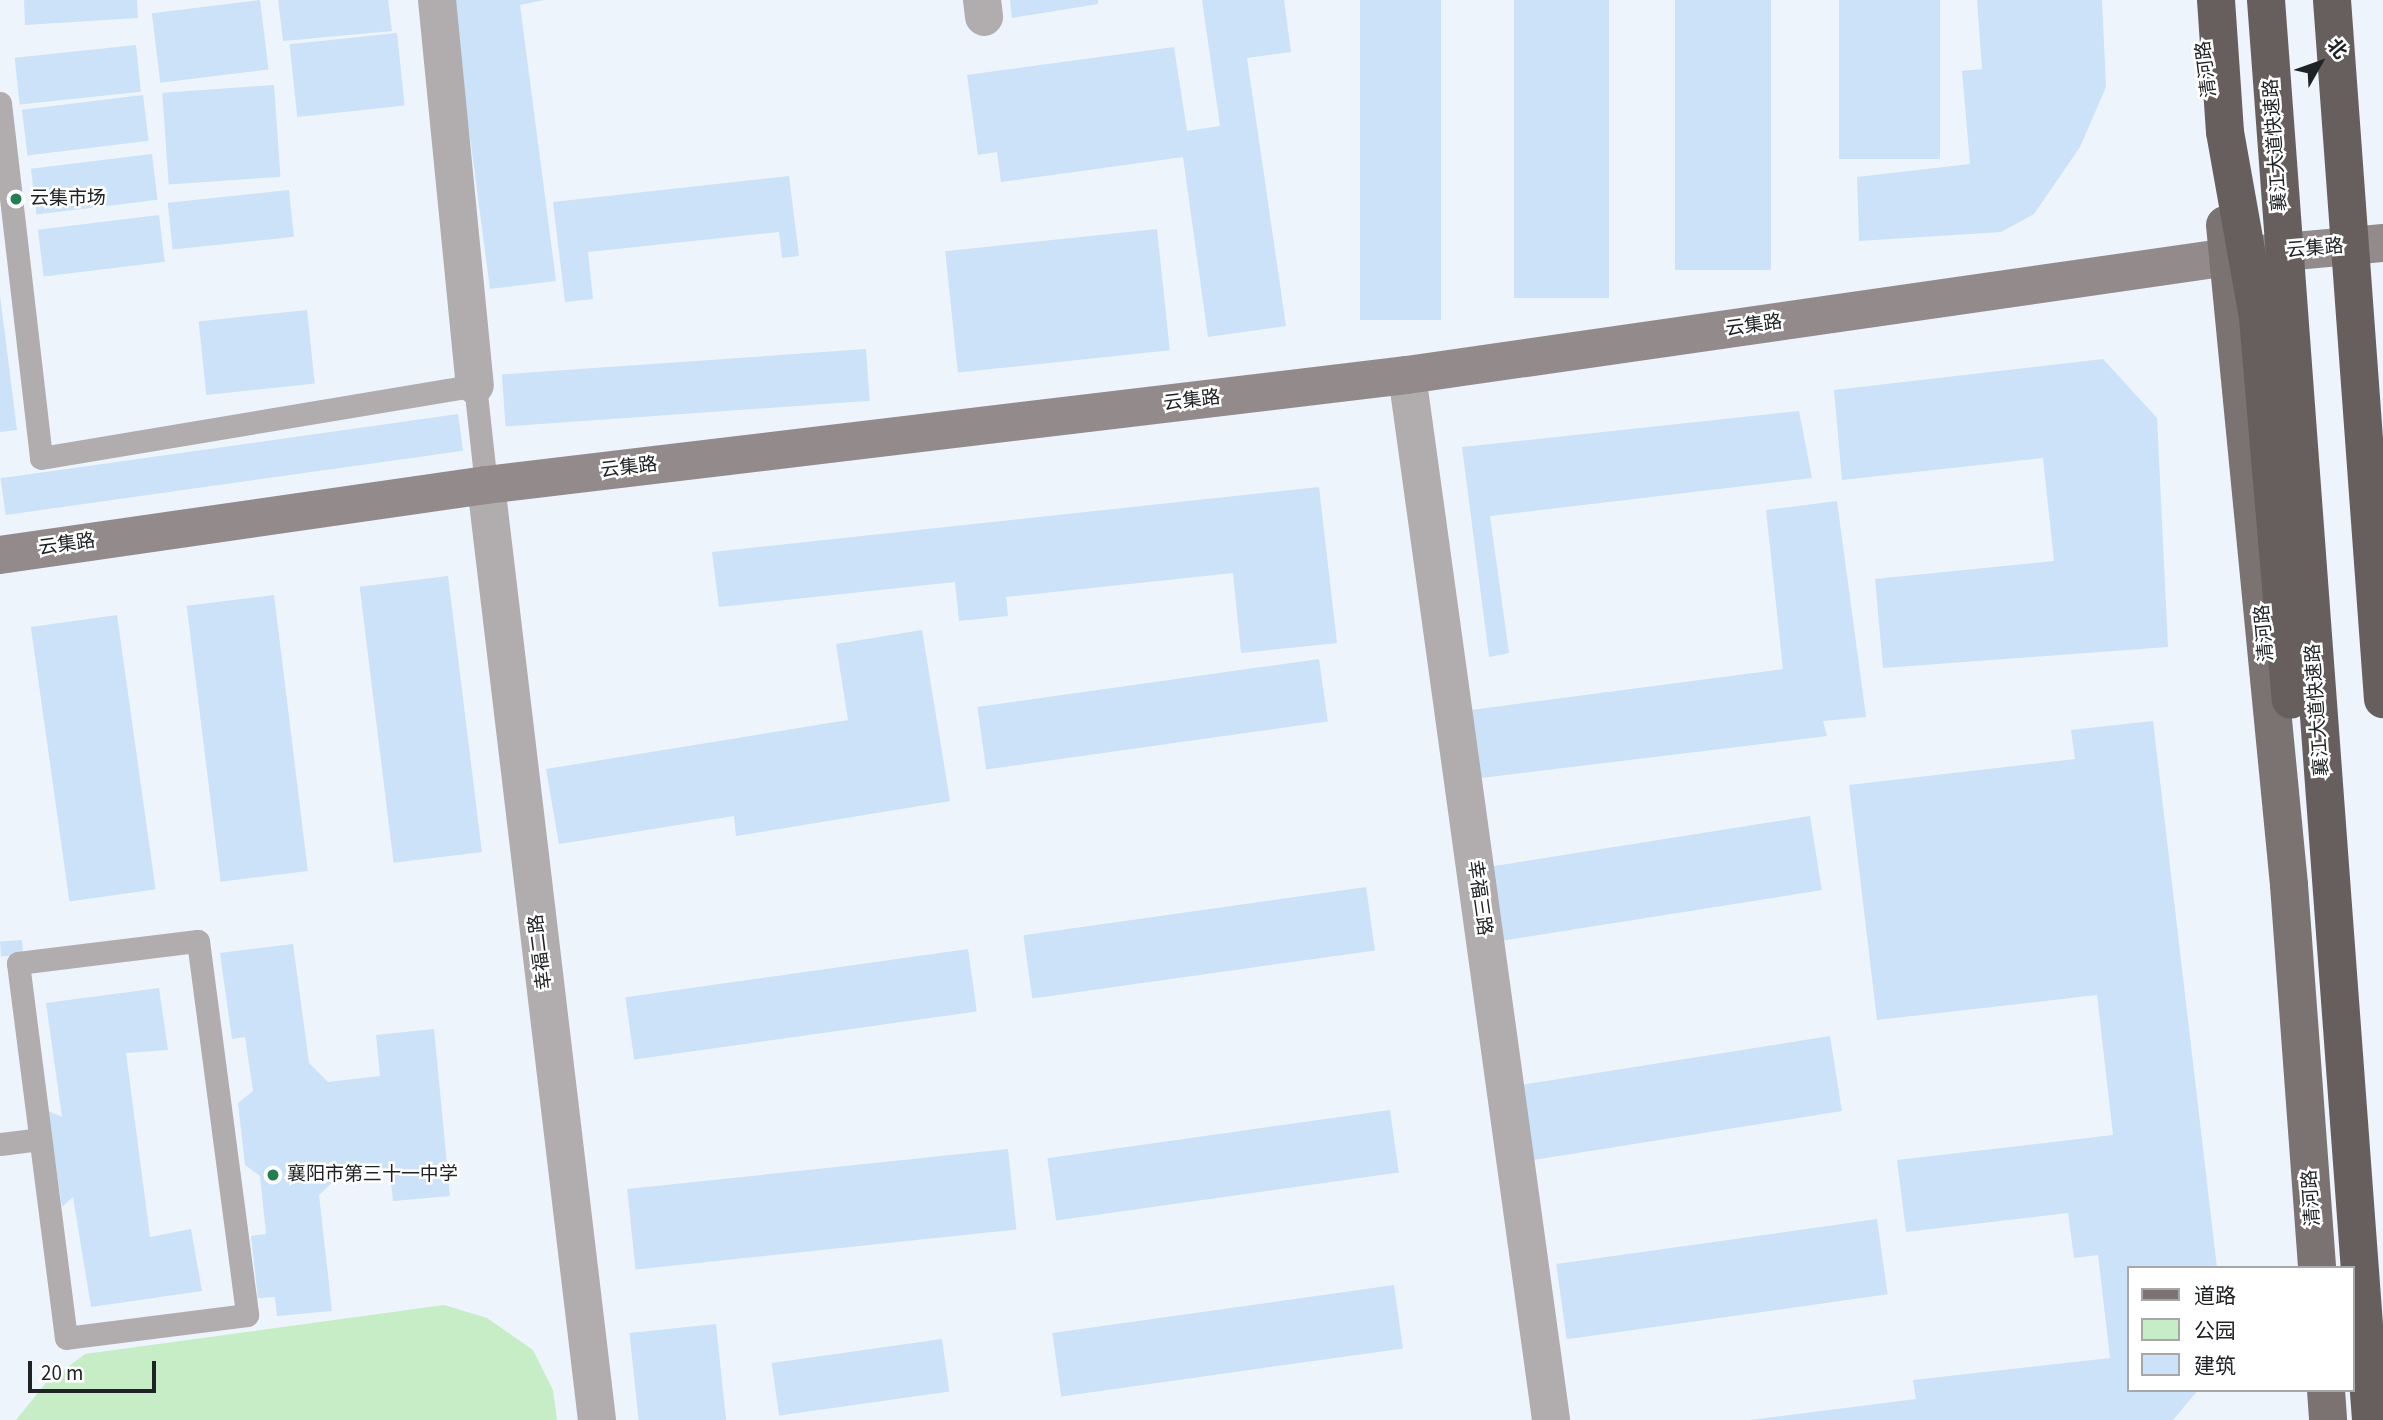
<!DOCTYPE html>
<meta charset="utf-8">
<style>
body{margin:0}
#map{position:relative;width:2383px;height:1420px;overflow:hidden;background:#edf4fb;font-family:"Source Sans 3","Noto Sans SC",sans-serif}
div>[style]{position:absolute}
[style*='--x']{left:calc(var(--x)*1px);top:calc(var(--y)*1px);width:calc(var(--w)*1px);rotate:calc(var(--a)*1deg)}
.green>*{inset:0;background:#c6edc6}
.building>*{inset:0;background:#cbe2f9;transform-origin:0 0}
.lane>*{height:23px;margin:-11.5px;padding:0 11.5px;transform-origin:11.5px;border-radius:11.5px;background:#b1acad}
.street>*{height:38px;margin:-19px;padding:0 19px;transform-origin:19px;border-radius:19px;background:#b1acad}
.secondary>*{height:38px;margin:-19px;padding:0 19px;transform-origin:19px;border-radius:19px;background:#928a8b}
.primary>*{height:38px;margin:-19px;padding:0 19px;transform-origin:19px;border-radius:19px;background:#7b7272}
.highway-bridge>*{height:38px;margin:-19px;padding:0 19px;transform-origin:19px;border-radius:19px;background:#675e5e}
.dots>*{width:19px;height:19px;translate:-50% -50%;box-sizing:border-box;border:4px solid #fff;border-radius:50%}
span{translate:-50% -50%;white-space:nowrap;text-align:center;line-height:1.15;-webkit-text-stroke:5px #fff;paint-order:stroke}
.street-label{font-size:19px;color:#202326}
.poi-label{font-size:19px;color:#202326}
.left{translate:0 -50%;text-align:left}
.legend{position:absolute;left:2127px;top:1266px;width:228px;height:126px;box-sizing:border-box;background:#fff;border:2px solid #a6a7a8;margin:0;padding:9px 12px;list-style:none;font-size:21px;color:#202326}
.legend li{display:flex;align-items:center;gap:14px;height:35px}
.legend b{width:35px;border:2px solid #a6a7a8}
.north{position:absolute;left:2285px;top:28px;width:70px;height:70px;-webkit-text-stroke:5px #fff;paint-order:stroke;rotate:50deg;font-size:19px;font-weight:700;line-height:28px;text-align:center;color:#202326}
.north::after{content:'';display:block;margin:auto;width:24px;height:32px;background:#202326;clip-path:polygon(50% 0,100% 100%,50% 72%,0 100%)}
.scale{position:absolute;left:28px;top:1361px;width:128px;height:32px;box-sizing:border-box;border:4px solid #202326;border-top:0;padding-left:9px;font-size:21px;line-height:24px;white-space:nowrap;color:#202326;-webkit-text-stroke:5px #fff;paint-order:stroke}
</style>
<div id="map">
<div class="green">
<div style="clip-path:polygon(444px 1305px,487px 1318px,533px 1350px,553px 1390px,557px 1420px,16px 1420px,45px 1384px,85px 1354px)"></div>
</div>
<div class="building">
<div style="clip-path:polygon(24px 0,137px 0,138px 18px,25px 25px)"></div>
<div style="left:260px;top:0;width:70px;height:109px;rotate:83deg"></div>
<div style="clip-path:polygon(278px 0,388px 0,392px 31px,283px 41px)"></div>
<div style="clip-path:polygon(452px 0,544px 0,520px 5px,556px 281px,490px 289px)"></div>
<div style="clip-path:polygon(1010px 0,1098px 0,1098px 4px,1012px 18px)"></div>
<div style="clip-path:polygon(1202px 0,1284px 0,1291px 52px,1247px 58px,1286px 326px,1208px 337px,1183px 157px,1001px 182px,997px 152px,978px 155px,967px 75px,1174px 47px,1187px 131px,1220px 126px)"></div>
<div style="left:1360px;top:0;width:81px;height:320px"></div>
<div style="left:1514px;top:0;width:95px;height:298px"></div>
<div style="left:1675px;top:0;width:96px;height:270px"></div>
<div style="left:1839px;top:0;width:101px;height:159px"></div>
<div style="clip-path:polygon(1977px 0,2102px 0,2106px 87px,2080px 147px,2034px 214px,2001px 232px,1859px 241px,1857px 177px,1970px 164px,1962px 71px,1982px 69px)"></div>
<div style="left:397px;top:33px;width:73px;height:108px;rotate:84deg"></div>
<div style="left:136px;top:45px;width:47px;height:122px;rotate:84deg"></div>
<div style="left:274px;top:85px;width:92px;height:112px;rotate:86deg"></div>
<div style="left:143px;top:95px;width:46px;height:122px;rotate:83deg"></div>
<div style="left:152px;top:154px;width:46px;height:122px;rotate:83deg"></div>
<div style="clip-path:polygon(789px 176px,799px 256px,782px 258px,779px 232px,588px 252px,593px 299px,565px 302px,553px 202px)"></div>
<div style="left:289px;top:190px;width:47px;height:122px;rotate:84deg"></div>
<div style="left:159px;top:215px;width:47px;height:122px;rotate:83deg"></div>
<div style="left:1157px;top:229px;width:122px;height:213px;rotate:84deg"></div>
<div style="clip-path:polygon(0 295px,17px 430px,0 432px)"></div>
<div style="left:307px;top:310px;width:74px;height:109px;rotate:84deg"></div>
<div style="left:866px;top:349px;width:52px;height:365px;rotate:86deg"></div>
<div style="clip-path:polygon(2103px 359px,2157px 418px,2168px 647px,1883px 668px,1875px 579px,2054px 561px,2043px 458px,1842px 480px,1834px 390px)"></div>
<div style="clip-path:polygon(1799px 411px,1812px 478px,1490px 516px,1509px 653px,1489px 657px,1462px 447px)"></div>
<div style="left:458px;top:414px;width:37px;height:462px;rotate:82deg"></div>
<div style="clip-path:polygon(1319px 487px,1337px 643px,1241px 653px,1233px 573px,1006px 597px,1008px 616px,959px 621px,955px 582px,719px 607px,712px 552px)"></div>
<div style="clip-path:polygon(1837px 501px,1866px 717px,1823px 721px,1827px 736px,1473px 779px,1464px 711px,1783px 669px,1766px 510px)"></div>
<div style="left:448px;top:576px;width:278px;height:89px;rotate:83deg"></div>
<div style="left:274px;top:595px;width:278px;height:88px;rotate:83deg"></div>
<div style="left:117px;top:615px;width:277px;height:87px;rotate:82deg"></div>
<div style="clip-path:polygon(922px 630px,950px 801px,736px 836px,734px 816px,559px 844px,546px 769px,848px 720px,836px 644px)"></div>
<div style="left:1319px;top:659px;width:63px;height:345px;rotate:82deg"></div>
<div style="clip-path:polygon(2153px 721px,2217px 1268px,2129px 1268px,2129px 1390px,2198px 1390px,2173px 1420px,1750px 1420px,1916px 1399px,1913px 1380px,2110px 1358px,2098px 1255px,2074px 1258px,2068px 1213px,1906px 1232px,1897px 1160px,2113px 1135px,2097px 995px,1877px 1020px,1849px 785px,2075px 759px,2071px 730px)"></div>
<div style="left:1810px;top:816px;width:75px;height:324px;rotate:81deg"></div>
<div style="left:1366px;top:887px;width:64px;height:346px;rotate:82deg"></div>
<div style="left:22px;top:940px;width:15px;height:22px;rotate:86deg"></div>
<div style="clip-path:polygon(293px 944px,309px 1063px,328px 1082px,380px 1076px,376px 1035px,434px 1029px,450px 1196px,393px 1201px,390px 1174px,336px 1179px,319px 1195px,332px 1311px,277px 1316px,275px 1297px,258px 1298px,251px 1236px,266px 1234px,260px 1176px,245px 1165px,238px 1103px,253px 1091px,245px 1037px,232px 1039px,220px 953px)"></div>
<div style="left:968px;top:949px;width:63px;height:346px;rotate:82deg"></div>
<div style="clip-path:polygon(159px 988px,168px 1050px,126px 1053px,150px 1237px,191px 1229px,202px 1291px,91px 1307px,73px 1197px,62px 1207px,48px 1111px,62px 1117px,46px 1003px)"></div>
<div style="left:1830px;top:1036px;width:76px;height:324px;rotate:81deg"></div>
<div style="left:1390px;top:1110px;width:63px;height:346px;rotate:82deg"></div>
<div style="left:1008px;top:1149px;width:81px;height:383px;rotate:84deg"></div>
<div style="left:1877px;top:1219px;width:76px;height:324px;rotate:82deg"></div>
<div style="left:1394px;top:1285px;width:64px;height:345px;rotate:82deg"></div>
<div style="left:716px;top:1324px;width:97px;height:87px;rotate:84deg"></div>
<div style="left:942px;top:1339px;width:53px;height:172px;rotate:82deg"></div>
</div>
<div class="lane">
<div style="--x:0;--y:103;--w:357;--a:83.4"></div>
<div style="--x:41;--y:458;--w:440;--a:-9.5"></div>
<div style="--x:475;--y:385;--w:101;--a:83.7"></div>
<div style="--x:198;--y:941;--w:377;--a:82.5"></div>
<div style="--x:247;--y:1315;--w:182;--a:172.8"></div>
<div style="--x:66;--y:1338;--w:378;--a:-97.3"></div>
<div style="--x:18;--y:963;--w:181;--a:-7"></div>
<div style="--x:0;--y:1144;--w:40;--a:-7.1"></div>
</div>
<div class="street">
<div style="--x:437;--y:0;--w:387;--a:84.4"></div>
<div style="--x:982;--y:0;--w:17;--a:83"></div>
<div style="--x:1407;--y:375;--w:1055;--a:82.15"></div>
<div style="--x:486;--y:485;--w:942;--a:83.23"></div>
</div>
<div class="secondary">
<div style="--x:0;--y:555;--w:491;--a:-8.2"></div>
<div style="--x:486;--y:485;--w:928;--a:-6.81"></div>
<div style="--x:1407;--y:375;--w:830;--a:-8.17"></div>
<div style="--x:2229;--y:257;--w:155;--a:-5.2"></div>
</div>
<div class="primary">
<div style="--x:2225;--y:225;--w:663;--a:84.46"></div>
<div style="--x:2289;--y:885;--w:384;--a:85.8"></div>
<div style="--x:2326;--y:1390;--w:30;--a:86"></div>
</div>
<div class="highway-bridge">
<div style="--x:2216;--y:0;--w:132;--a:86.1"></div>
<div style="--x:2225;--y:132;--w:189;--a:79.9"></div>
<div style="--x:2258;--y:318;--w:383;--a:85.1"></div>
<div style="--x:2266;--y:0;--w:1424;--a:85.77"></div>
<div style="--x:2332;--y:0;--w:701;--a:85.83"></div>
</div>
<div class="dots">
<div style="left:16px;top:199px;background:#257e53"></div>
<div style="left:273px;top:1175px;background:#257e53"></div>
</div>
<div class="street-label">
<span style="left:2207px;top:69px;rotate:-97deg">清河路</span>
<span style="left:2276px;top:145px;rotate:-94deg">襄江大道快速路</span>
<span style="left:2315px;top:249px;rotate:-5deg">云集路</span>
<span style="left:1754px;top:326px;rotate:-8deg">云集路</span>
<span style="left:1192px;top:401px;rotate:-7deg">云集路</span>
<span style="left:629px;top:468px;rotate:-7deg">云集路</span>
<span style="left:67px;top:545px;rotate:-8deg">云集路</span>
<span style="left:2265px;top:633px;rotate:-95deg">清河路</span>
<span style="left:2318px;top:710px;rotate:-94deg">襄江大道快速路</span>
<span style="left:1479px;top:898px;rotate:82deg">幸福三路</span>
<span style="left:541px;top:952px;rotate:-97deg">幸福二路</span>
<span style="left:2312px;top:1198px;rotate:-94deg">清河路</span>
</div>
<div class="poi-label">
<span class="left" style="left:30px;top:199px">云集市场</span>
<span class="left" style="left:287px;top:1175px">襄阳市第三十一中学</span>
</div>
<ul class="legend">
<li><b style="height:9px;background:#7b7272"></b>道路</li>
<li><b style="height:19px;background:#c6edc6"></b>公园</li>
<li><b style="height:19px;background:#cbe2f9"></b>建筑</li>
</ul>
<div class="north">北</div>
<div class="scale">20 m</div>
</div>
